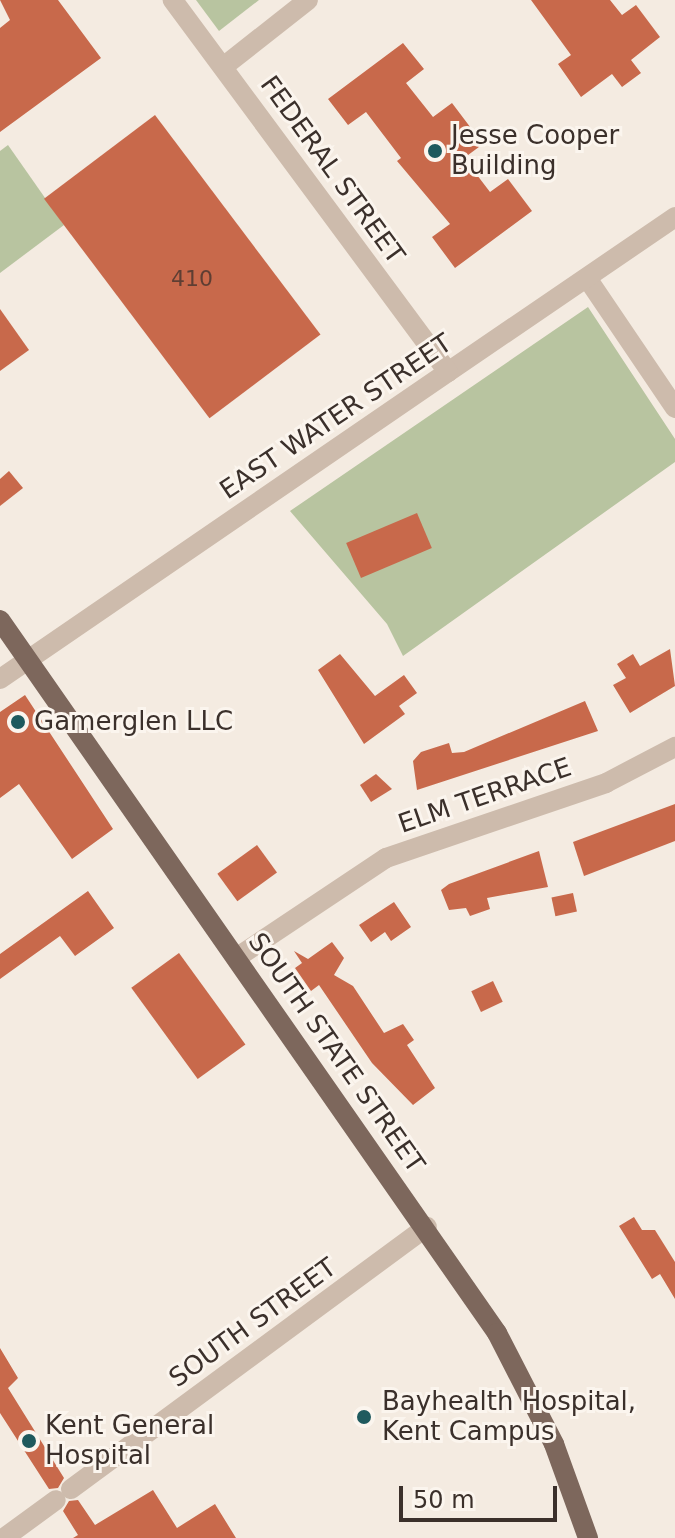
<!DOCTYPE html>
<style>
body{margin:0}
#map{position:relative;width:675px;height:1538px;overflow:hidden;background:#f4ebe1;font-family:"DejaVu Sans",sans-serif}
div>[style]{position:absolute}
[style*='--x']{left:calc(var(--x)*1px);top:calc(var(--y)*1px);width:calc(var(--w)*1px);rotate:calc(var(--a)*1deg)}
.green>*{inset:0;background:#b8c4a0}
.building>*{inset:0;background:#c8694b;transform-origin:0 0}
.minor>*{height:20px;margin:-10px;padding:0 10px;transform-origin:10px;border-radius:10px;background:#cdbbac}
.tertiary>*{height:20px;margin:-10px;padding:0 10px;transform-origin:10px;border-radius:10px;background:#cdbbac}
.primary>*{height:20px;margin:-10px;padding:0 10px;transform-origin:10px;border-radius:10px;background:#7d675c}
.dots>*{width:22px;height:22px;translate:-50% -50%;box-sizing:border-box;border:4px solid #fbf5ee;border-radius:50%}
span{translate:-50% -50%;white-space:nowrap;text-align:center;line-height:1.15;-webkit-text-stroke:6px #fbf5ee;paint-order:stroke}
.number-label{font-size:22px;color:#5e3e33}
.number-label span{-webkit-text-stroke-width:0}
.poi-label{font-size:26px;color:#3b302b}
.left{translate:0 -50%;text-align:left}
.street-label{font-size:26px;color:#3b302b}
.scale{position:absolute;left:399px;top:1486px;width:158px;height:36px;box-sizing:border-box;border:4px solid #3b302b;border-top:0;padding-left:10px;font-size:24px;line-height:28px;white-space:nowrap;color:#3b302b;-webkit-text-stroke:6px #fbf5ee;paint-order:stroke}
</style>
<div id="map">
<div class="green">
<div style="clip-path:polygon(196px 0,259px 0,219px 31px)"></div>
<div style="clip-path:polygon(8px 145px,64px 225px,0 273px,0 151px)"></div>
<div style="clip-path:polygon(588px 307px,675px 439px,675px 462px,403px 656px,387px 624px,290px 511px)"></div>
</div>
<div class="building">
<div style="clip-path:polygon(0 0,58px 0,101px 58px,0 132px,0 28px,10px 20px)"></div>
<div style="clip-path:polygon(531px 0,610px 0,622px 15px,636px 5px,660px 37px,631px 60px,641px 73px,622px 87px,612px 74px,581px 97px,558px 64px,571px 55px)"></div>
<div style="clip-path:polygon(403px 43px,424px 69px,406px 83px,433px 117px,452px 103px,483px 144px,464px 158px,490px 192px,508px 179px,532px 211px,455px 268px,432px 237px,450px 224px,397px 161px,401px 158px,366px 112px,348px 125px,328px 99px)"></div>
<div style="left:155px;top:115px;width:275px;height:139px;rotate:53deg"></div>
<div style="clip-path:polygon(0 309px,29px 350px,0 371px)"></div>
<div style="clip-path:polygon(9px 471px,23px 488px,0 506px,0 479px)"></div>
<div style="left:417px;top:513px;width:38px;height:77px;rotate:67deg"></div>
<div style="clip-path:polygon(670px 649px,675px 686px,630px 713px,613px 685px,626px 678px,617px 664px,633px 654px,640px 666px)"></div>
<div style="clip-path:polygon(340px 654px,375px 696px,404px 675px,417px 693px,399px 706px,405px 714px,364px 744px,318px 670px)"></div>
<div style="clip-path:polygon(25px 695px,113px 829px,72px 859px,19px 784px,0 798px,0 712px)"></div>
<div style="clip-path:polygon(585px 701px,598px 731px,417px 790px,413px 761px,421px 752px,449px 743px,452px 753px,464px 752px)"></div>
<div style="clip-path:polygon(376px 774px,392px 789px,371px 802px,360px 785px)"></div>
<div style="clip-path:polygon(675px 804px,675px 841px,584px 876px,573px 842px)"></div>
<div style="left:257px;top:845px;width:34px;height:49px;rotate:54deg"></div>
<div style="clip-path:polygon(539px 851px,548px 887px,487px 898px,490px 909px,470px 916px,466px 908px,449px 910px,441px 890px,449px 884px)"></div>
<div style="clip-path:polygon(88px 891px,114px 928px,75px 956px,60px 936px,0 979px,0 954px)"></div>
<div style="left:573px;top:893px;width:19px;height:22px;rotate:78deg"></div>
<div style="clip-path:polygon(394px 902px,411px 927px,391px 941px,385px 932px,371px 942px,359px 925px)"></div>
<div style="clip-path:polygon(332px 942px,344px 958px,334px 975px,353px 986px,384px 1033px,403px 1024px,414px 1040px,407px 1045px,435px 1088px,413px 1105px,372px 1063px,319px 985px,311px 991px,295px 968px,302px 963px,294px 951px,308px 959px)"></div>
<div style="left:179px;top:953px;width:113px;height:59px;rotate:54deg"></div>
<div style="left:493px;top:981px;width:23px;height:24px;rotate:65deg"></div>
<div style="clip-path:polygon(634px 1217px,642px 1230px,655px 1230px,675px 1262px,675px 1299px,660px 1274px,652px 1279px,619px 1226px)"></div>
<div style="clip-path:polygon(0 1348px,18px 1378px,8px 1388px,64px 1478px,58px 1488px,49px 1489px,0 1413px)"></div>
<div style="clip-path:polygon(153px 1490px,177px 1528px,215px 1504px,236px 1538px,73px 1538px,78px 1535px,63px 1511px,69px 1501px,78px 1500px,95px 1525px)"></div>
</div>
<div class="minor">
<div style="--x:587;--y:278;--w:157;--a:55.9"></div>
<div style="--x:448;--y:372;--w:275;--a:-34.3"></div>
<div style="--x:236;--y:958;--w:180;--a:-33.7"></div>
<div style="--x:386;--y:858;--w:232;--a:-18.8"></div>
<div style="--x:606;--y:783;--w:78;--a:-27.6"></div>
<div style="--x:71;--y:1489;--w:442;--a:-36.4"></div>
<div style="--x:4;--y:1538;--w:64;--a:-36.2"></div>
</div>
<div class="tertiary">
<div style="--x:223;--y:67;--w:108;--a:-38.2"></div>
<div style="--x:0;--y:679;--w:543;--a:-34.42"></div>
<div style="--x:448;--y:372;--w:463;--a:-126.5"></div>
</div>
<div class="primary">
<div style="--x:0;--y:620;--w:869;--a:55.12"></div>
<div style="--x:497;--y:1333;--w:125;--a:62.8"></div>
<div style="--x:554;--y:1444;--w:100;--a:70.1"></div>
</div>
<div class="dots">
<div style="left:435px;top:151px;background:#1f5a5e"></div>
<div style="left:18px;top:722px;background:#1f5a5e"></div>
<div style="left:364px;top:1417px;background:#1f5a5e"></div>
<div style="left:29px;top:1441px;background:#1f5a5e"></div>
</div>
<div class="number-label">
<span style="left:192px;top:279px">410</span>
</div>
<div class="poi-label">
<span class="left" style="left:451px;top:151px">Jesse Cooper<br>Building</span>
<span class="left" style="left:34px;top:722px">Gamerglen LLC</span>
<span class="left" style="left:382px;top:1417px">Bayhealth Hospital,<br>Kent Campus</span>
<span class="left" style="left:45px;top:1441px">Kent General<br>Hospital</span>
</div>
<div class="street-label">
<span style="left:332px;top:170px;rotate:54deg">FEDERAL STREET</span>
<span style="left:336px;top:417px;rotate:-34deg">EAST WATER STREET</span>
<span style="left:485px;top:796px;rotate:-19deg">ELM TERRACE</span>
<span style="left:336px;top:1053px;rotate:55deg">SOUTH STATE STREET</span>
<span style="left:253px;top:1323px;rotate:-36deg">SOUTH STREET</span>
</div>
<div class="scale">50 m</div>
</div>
